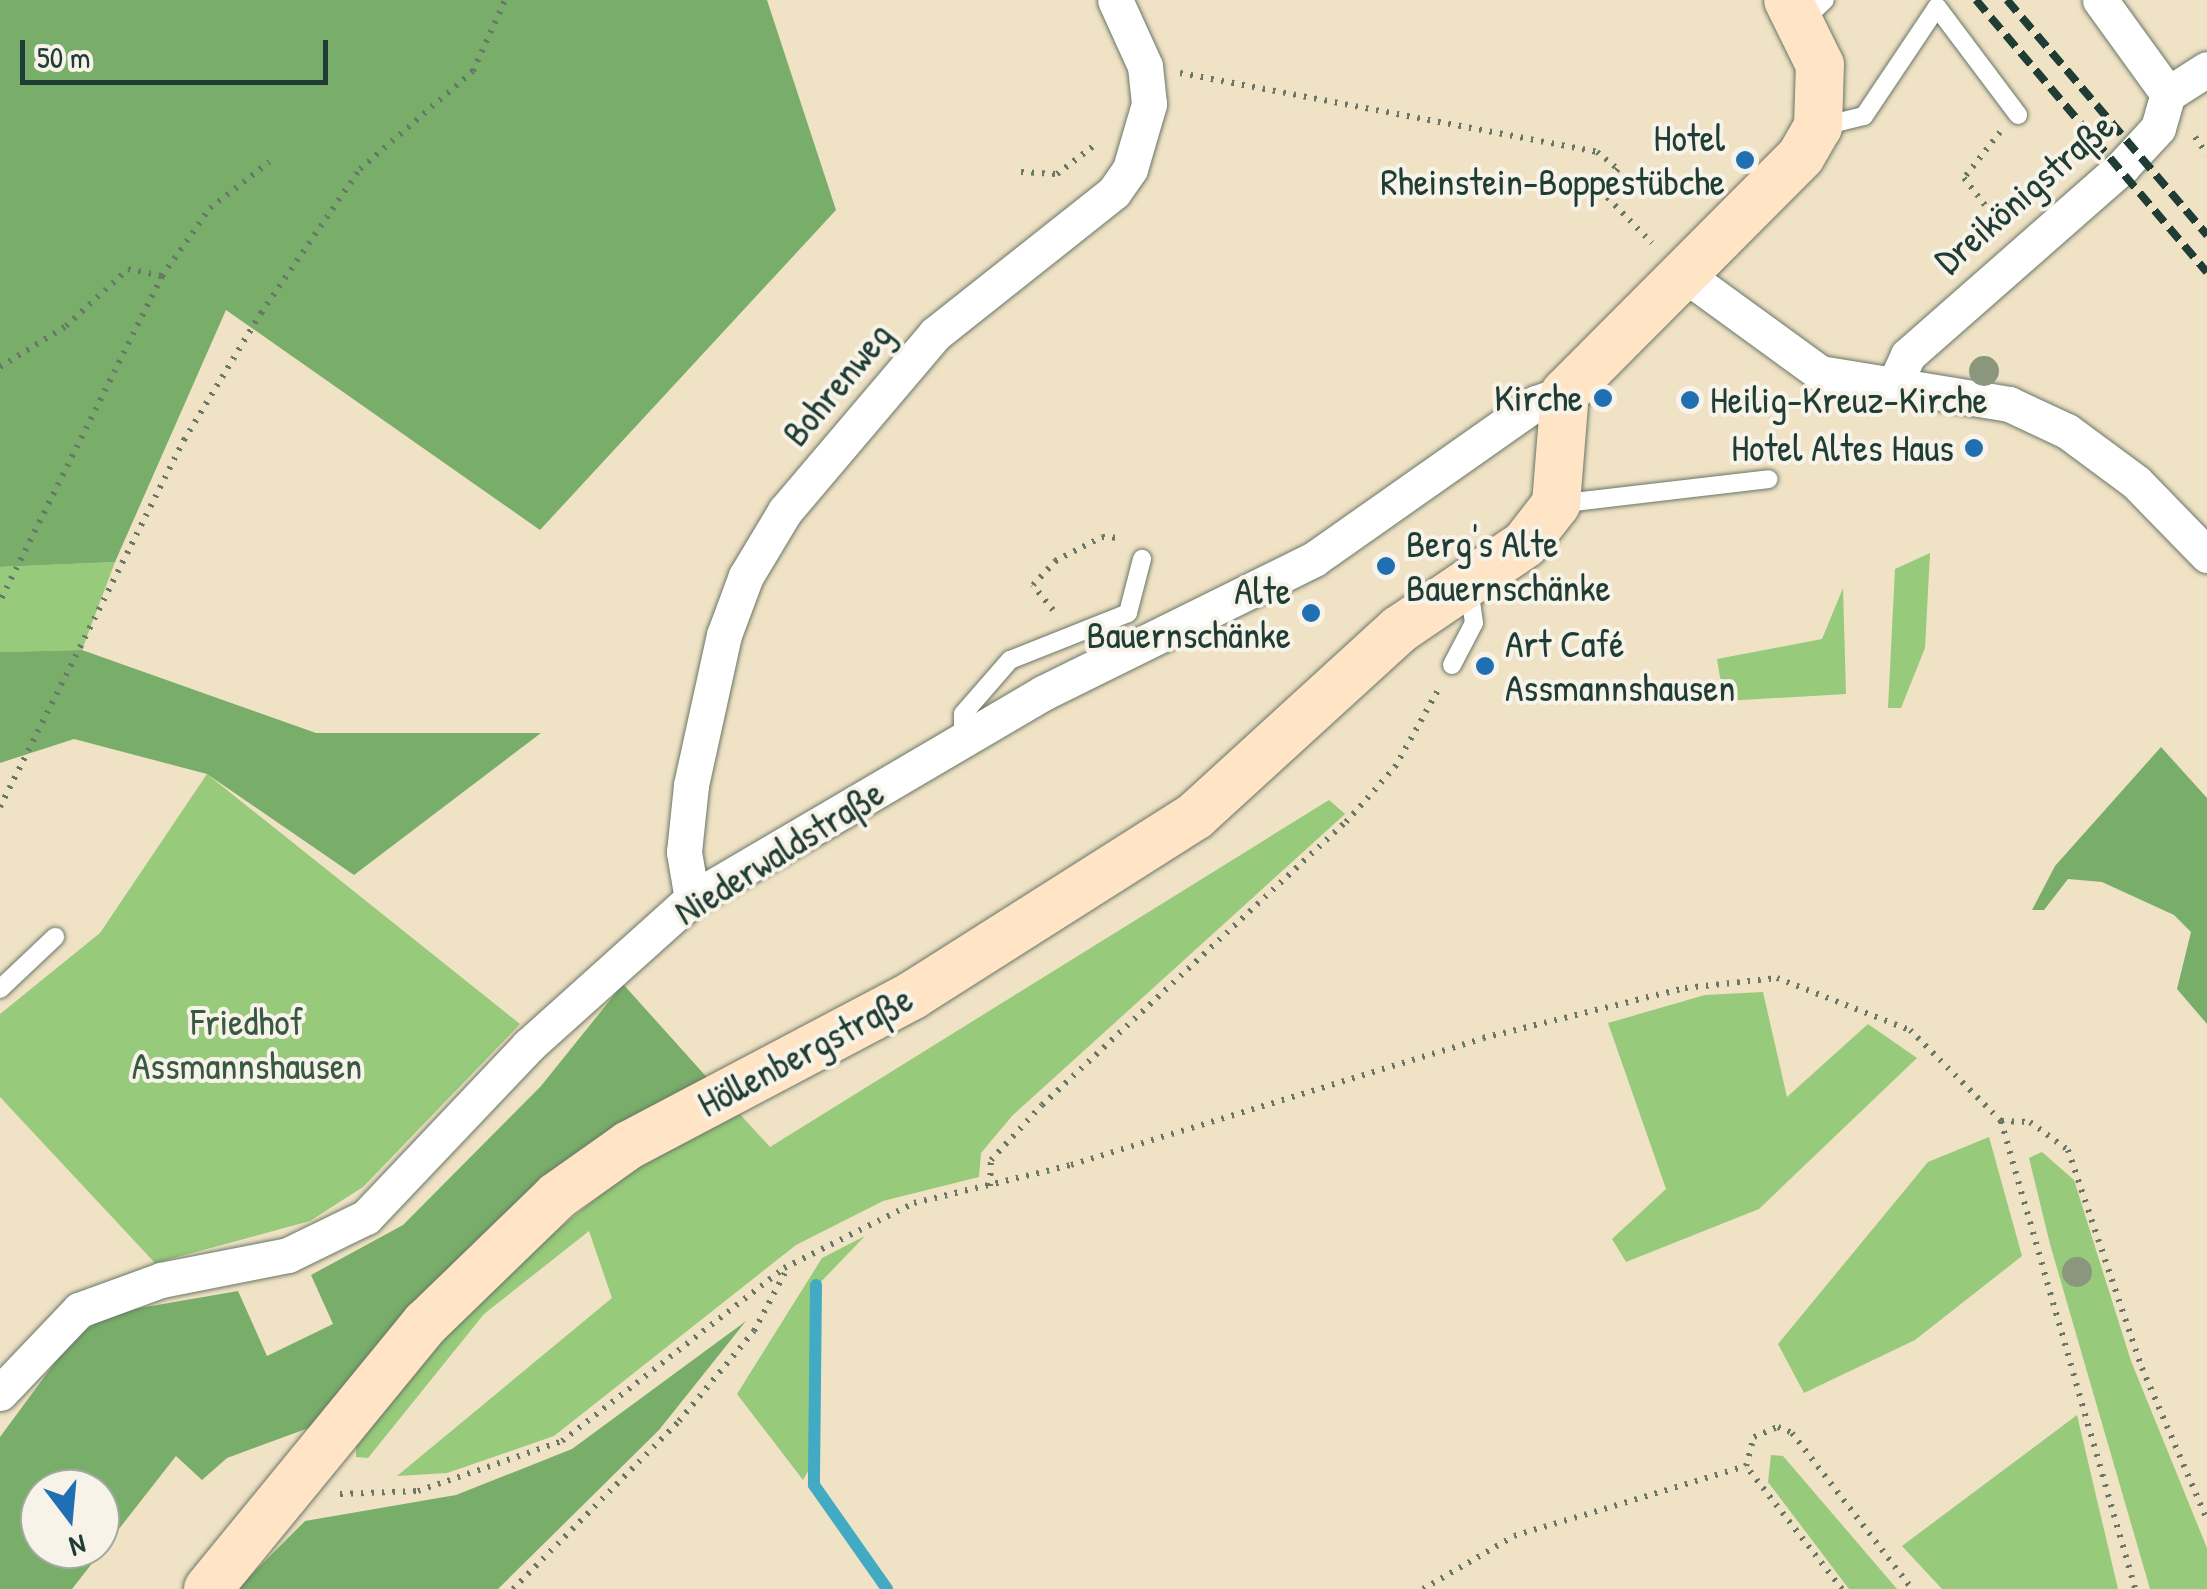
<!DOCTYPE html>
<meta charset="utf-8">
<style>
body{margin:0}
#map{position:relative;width:2207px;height:1589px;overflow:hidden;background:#f0e2c5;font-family:"Patrick Hand",sans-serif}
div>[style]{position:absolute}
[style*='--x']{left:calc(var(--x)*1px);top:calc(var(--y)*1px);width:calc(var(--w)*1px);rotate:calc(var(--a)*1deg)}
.green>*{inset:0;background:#97ca7a}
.forest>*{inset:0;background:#79ae6a}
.stream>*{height:12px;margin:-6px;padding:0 6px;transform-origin:6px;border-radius:6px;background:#42aac2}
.path>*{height:6px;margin-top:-3px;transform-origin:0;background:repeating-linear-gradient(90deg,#687767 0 2.5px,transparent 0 10.5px)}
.roads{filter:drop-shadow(0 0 2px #687767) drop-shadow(0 0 2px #687767)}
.service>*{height:18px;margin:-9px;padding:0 9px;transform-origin:9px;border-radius:9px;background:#fff}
.minor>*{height:35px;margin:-17.5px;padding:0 17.5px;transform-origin:17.5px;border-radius:17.5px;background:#fff}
.secondary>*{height:48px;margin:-24px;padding:0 24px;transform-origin:24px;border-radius:24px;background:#ffe4c6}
.rail>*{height:8px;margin-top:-4px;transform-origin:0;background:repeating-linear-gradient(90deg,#1f3d34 0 15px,transparent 0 23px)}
.trees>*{width:30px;height:30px;margin:-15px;border-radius:50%;background:#8a977d}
.dots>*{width:28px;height:28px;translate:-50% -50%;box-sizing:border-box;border:5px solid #f7f3e8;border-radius:50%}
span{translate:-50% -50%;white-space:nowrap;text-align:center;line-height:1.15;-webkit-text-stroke:8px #f7f3e8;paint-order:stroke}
.poi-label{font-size:38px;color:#1f3d34}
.right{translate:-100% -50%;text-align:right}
.left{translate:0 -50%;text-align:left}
.street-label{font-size:38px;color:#1f3d34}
.park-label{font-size:38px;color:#375942}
.north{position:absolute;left:20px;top:1469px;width:100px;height:100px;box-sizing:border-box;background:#f7f3e8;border:2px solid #a1aaa0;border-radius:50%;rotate:164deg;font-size:28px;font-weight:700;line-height:40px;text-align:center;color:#1f3d34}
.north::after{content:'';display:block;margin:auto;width:35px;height:45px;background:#1f6fb2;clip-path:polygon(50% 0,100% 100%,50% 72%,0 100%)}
.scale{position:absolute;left:20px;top:40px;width:308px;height:45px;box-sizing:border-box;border:5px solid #1f3d34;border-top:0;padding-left:12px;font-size:30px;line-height:35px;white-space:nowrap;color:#1f3d34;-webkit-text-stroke:8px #f7f3e8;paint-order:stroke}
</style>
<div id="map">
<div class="green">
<div style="clip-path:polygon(1930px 553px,1925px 648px,1901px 708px,1888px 708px,1895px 569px)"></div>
<div style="clip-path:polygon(115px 562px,82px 650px,0 652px,0 567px)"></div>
<div style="clip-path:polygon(1843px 588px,1846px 694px,1724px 701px,1717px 659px,1822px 639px)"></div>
<div style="clip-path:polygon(207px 774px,520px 1024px,363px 1187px,310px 1221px,155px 1263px,0 1097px,0 1014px,100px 933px)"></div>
<div style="clip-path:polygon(1329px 800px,1345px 814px,1012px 1116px,981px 1153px,979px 1177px,883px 1201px,796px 1245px,554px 1436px,447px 1473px,397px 1476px,612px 1298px,589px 1231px,484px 1314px,368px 1458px,356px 1457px,356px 1439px,472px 1299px,625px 1175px,736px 1110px,770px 1147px)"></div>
<div style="clip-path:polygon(1763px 992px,1787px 1097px,1868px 1024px,1917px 1058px,1759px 1209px,1626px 1262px,1612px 1239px,1666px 1189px,1608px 1023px,1705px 995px)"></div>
<div style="clip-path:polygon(1989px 1137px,2022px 1256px,1915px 1340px,1804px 1393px,1778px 1344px,1928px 1162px)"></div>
<div style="clip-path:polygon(2042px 1152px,2074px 1180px,2131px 1361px,2207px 1548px,2207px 1589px,2150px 1589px,2050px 1244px,2029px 1158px)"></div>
<div style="clip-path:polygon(865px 1236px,816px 1287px,814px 1461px,803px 1480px,737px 1394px,822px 1258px)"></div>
<div style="clip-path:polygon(2077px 1415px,2118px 1589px,1942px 1589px,1902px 1546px)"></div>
<div style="clip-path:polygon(1771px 1455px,1783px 1456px,1897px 1589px,1849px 1589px,1768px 1482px)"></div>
</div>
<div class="forest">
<div style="clip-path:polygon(0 0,767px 0,836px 210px,540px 530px,226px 310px,115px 562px,0 567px)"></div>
<div style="clip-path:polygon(82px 650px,316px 733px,541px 733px,354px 875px,207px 774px,74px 739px,0 763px,0 652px)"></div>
<div style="clip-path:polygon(2161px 747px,2207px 798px,2207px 1024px,2177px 989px,2191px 932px,2174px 915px,2102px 882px,2068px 879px,2044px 910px,2032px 910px,2055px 866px)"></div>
<div style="clip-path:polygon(evenodd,623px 984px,712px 1083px,314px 1426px,227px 1458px,202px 1480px,176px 1456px,72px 1589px,0 1589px,0 1437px,73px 1338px,111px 1313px,238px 1291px,267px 1356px,333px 1324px,311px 1275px,403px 1225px,541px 1086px,623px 984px,40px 1489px,100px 1489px,100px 1549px,40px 1549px,40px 1489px)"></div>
<div style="clip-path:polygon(746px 1321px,659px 1430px,498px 1589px,237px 1589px,305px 1521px,456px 1495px,572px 1449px)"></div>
</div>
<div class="stream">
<div style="--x:816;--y:1285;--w:200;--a:90.6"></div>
<div style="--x:814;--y:1485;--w:127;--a:54.9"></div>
</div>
<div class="path">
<div style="--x:1180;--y:73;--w:424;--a:10.7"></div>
<div style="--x:1597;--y:152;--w:27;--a:39"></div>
<div style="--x:1618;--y:169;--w:28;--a:131"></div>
<div style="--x:1600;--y:190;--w:74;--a:45.5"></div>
<div style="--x:2000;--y:132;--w:58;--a:128"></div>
<div style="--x:1964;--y:178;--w:62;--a:52.2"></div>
<div style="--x:2195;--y:137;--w:21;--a:55"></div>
<div style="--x:1021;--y:172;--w:36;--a:3"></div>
<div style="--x:1057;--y:174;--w:49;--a:-37.6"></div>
<div style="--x:162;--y:276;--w:83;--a:-54.8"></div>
<div style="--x:210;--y:208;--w:75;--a:-37.9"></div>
<div style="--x:0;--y:367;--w:78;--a:-31.8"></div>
<div style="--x:66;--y:326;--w:84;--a:-42.6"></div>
<div style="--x:128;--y:269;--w:35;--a:12"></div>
<div style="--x:162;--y:276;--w:363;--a:116.5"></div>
<div style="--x:1053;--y:610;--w:32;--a:-129"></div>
<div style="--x:1033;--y:585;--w:33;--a:-47"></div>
<div style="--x:1055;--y:561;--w:53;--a:-27.1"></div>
<div style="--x:1102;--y:537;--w:21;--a:3"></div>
<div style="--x:0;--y:807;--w:411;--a:-63.4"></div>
<div style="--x:184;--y:440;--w:149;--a:-58.8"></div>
<div style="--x:261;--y:313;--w:175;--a:-55.5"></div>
<div style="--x:360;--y:169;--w:150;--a:-40.9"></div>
<div style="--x:473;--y:71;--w:78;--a:-65.7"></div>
<div style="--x:2001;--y:1121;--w:29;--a:2"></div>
<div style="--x:2030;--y:1122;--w:47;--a:36.4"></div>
<div style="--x:2068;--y:1150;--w:230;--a:71.3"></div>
<div style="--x:2142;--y:1368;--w:165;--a:66.8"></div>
<div style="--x:990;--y:1186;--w:26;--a:-88"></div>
<div style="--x:991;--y:1160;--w:75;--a:-47.2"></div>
<div style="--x:1042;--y:1105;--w:415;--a:-43"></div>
<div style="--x:1346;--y:822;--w:74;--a:-48.3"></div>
<div style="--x:1395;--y:767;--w:88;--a:-60.8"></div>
<div style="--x:340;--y:1494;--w:78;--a:-2.2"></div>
<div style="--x:418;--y:1491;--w:152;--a:-19.1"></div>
<div style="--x:562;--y:1441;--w:281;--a:-37.9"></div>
<div style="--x:784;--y:1268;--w:145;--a:-26.6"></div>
<div style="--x:914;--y:1203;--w:162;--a:-13.6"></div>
<div style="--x:1071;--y:1165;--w:431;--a:-17.1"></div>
<div style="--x:1483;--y:1038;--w:208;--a:-13.9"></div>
<div style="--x:1685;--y:988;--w:93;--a:-6.2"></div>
<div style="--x:1777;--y:978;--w:143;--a:21.4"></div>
<div style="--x:1910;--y:1030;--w:129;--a:45"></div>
<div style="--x:2001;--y:1121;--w:487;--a:74"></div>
<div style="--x:513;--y:1589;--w:236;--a:-45.3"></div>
<div style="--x:679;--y:1421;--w:117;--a:-50.2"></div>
<div style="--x:754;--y:1331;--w:70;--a:-62"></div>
<div style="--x:1423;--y:1589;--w:105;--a:-30.2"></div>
<div style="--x:1514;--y:1536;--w:242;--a:-16.8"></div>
<div style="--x:1842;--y:1589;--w:156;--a:-128"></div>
<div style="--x:1746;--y:1466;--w:30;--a:-75"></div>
<div style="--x:1754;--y:1437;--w:26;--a:-23"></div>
<div style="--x:1778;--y:1427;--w:15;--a:23"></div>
<div style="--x:1792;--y:1433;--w:197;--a:52.4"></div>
</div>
<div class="roads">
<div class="service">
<div style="--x:1801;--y:23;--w:33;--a:-44"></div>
<div style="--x:1819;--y:127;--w:46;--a:-13.7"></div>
<div style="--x:1864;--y:116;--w:131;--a:-56.2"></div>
<div style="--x:1937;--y:7;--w:135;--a:53.1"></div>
<div style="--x:1557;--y:504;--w:213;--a:-6.7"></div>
<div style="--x:1452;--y:665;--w:47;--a:-62.4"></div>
<div style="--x:1474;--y:623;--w:36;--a:-98"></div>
<div style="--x:963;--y:740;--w:26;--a:-90"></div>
<div style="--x:963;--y:714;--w:72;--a:-49"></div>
<div style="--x:1010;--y:660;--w:127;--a:-21.7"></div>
<div style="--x:1128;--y:613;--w:56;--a:-75.5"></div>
<div style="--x:0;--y:989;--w:76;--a:-43.4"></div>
</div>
<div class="minor">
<div style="--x:2100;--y:0;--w:116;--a:54.1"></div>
<div style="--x:1681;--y:272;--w:172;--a:36"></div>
<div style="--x:1820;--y:373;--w:192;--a:9.3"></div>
<div style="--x:2009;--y:404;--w:64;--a:25"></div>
<div style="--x:2067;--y:431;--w:86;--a:36.5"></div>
<div style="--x:2136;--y:482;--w:102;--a:45.8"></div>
<div style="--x:1895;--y:383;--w:31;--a:-65"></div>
<div style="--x:1908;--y:355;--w:285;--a:-41.3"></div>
<div style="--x:2122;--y:167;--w:53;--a:-47.3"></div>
<div style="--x:2158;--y:128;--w:35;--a:-74"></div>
<div style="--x:2168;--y:94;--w:46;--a:-32.7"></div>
<div style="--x:692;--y:899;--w:48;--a:-99.7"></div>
<div style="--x:684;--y:852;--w:67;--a:-84"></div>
<div style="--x:691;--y:785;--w:154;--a:-77.6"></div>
<div style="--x:724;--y:635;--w:63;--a:-69.6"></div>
<div style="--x:746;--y:576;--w:76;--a:-59"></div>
<div style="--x:785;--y:511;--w:232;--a:-49.7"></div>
<div style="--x:935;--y:334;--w:228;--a:-38.4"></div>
<div style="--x:1114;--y:192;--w:28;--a:-55"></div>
<div style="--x:1130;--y:169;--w:68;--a:-73.7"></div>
<div style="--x:1149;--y:104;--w:38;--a:-96"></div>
<div style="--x:1145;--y:66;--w:72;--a:-114.4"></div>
<div style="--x:0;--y:1393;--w:115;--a:-46.4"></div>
<div style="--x:79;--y:1310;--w:87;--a:-20.1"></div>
<div style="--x:161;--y:1280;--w:129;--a:-11.1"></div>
<div style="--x:288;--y:1255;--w:87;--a:-26"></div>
<div style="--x:366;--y:1217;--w:236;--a:-46.5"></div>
<div style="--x:528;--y:1046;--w:220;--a:-41.9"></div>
<div style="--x:692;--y:899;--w:407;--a:-30.4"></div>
<div style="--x:1043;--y:693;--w:302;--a:-26.3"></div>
<div style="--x:1314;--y:559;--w:271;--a:-35.1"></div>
<div style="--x:1536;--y:403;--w:31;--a:-19"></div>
</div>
<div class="secondary">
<div style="--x:208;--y:1589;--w:344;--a:-50.7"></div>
<div style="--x:426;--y:1323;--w:182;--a:-44.1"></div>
<div style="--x:557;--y:1196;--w:88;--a:-35.3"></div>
<div style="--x:629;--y:1145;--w:321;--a:-27.8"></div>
<div style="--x:913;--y:995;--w:334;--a:-32.4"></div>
<div style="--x:1195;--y:816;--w:277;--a:-42.4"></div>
<div style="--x:1400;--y:629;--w:151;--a:-34.2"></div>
<div style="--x:1525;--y:544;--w:51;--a:-52.2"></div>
<div style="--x:1556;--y:504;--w:111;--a:-85.4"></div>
<div style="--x:1565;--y:393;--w:334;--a:-45.1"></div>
<div style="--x:1801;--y:156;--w:34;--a:-60"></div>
<div style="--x:1818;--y:127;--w:62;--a:-88.2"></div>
<div style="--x:1820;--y:65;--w:72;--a:-116.2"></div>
</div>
</div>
<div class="rail">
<div style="--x:1976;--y:0;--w:357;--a:49.7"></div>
<div style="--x:2007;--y:0;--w:309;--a:49.6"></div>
</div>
<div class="trees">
<div style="left:1984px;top:371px"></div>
<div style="left:2077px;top:1272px"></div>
</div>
<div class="dots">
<div style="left:1745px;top:160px;background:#1f6fb2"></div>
<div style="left:1603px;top:398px;background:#1f6fb2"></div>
<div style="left:1690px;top:400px;background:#1f6fb2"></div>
<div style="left:1974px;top:448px;background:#1f6fb2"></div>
<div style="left:1386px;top:566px;background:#1f6fb2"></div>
<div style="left:1311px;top:613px;background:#1f6fb2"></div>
<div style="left:1485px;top:666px;background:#1f6fb2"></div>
</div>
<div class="poi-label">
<span class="right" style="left:1725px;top:160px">Hotel<br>Rheinstein-Boppestübche</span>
<span class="right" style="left:1583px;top:398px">Kirche</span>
<span class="left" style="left:1710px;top:400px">Heilig-Kreuz-Kirche</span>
<span class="right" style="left:1954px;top:448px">Hotel Altes Haus</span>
<span class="left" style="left:1406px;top:566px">Berg's Alte<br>Bauernschänke</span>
<span class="right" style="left:1291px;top:613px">Alte<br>Bauernschänke</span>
<span class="left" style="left:1505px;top:666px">Art Café<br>Assmannshausen</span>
</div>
<div class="street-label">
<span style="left:2024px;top:193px;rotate:-41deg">Dreikönigstraße</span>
<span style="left:837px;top:384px;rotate:-50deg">Bohrenweg</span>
<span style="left:779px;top:852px;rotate:-32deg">Niederwaldstraße</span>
<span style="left:805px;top:1051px;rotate:-28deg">Höllenbergstraße</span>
</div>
<div class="park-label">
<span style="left:247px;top:1044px">Friedhof<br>Assmannshausen</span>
</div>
<div class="north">N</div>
<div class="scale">50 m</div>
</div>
